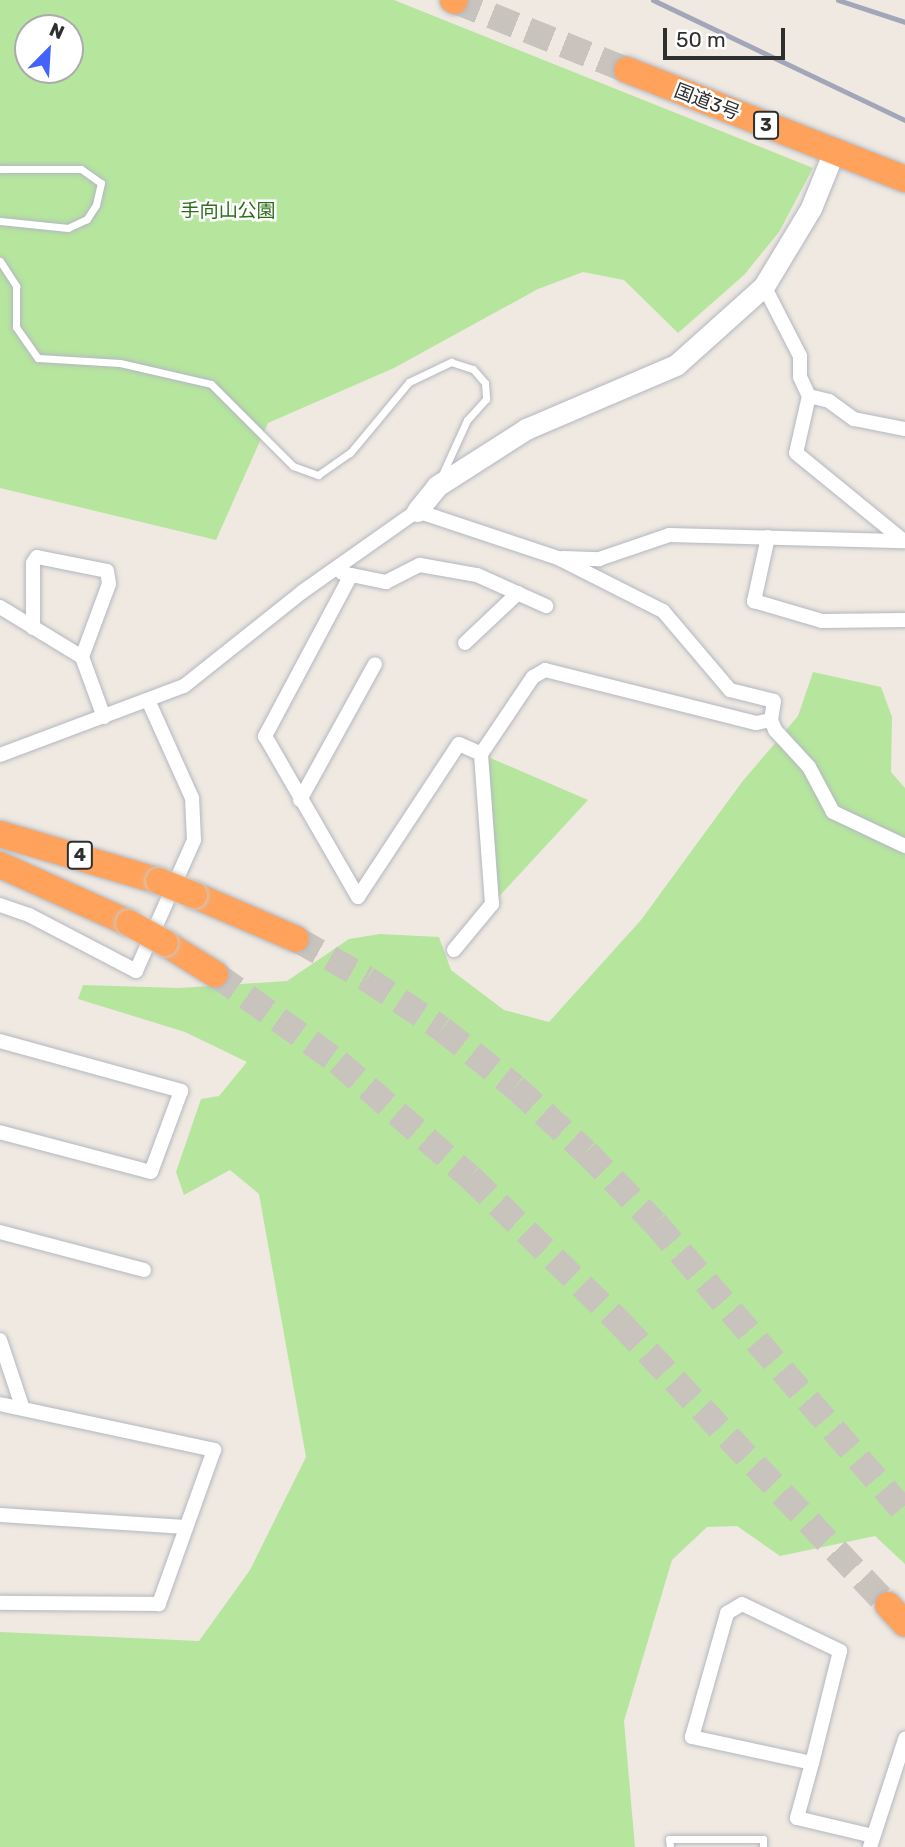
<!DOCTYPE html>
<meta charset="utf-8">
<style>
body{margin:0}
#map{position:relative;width:905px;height:1847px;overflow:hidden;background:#efe9e1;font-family:Rubik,"Noto Sans JP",sans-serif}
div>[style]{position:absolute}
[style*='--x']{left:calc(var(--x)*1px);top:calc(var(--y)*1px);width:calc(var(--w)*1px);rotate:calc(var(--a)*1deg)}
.green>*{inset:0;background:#b6e59e}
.highway-tunnel>*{height:26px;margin-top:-13px;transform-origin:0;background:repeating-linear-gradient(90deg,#c8c4bd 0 26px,transparent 0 39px)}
.roads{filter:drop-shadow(0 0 2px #b4b7c1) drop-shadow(0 0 2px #b4b7c1)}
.lane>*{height:7px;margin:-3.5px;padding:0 3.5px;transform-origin:3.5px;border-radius:3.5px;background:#fff}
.street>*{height:14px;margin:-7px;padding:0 7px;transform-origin:7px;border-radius:7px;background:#fff}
.secondary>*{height:21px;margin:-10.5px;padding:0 10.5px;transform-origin:10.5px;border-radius:10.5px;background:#fff}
.highway>*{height:26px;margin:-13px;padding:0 13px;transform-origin:13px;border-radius:13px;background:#ffa35c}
.rail>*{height:5px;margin:-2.5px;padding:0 2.5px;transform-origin:2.5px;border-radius:2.5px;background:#a3a6b8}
.bridges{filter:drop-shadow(0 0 2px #c9c9c9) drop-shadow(0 0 2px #c9c9c9)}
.highway-bridge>*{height:26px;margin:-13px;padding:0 13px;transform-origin:13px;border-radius:13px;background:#ffa35c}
span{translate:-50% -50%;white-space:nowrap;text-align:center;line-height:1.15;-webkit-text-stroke:5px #fff;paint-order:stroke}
.shield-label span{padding:2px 5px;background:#fff;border:2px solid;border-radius:5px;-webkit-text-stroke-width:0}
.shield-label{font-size:18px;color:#2e2e2e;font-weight:700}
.street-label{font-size:19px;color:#2e2e2e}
.park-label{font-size:19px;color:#2c6e1b}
.north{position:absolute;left:14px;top:14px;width:70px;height:70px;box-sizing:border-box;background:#fff;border:2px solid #ababab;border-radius:50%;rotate:24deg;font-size:19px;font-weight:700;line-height:28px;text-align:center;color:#2e2e2e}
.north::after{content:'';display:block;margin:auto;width:24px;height:32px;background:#4264fb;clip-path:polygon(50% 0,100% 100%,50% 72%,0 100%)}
.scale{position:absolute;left:663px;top:28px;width:122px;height:32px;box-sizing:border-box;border:4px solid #2e2e2e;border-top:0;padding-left:9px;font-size:21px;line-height:24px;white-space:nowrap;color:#2e2e2e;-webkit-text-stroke:5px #fff;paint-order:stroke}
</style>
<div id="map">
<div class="green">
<div style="clip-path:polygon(evenodd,0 0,394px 0,813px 168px,779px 232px,744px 275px,678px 333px,624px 280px,583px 272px,538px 289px,394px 368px,268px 423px,216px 540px,0 488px,0 0,28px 28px,70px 28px,70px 70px,28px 70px,28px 28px)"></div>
<div style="clip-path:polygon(813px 672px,881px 687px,892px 717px,891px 772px,905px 788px,905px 1564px,875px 1536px,780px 1556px,737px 1526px,707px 1527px,672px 1560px,624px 1721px,635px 1847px,0 1847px,0 1632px,199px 1641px,250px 1570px,306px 1457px,259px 1194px,230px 1170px,184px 1195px,176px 1172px,201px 1099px,219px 1096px,247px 1062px,185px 1032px,78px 999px,83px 985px,179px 988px,287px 981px,349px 939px,380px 934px,439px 937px,451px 970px,504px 1010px,549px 1022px,641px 920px,742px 782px,798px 716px)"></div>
<div style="clip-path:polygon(481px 754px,588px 800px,492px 904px)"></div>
</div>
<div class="highway-tunnel">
<div style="--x:455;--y:1;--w:185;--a:21.9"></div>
<div style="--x:296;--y:939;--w:81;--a:29.4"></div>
<div style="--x:367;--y:979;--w:90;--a:33.7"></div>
<div style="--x:442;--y:1029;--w:93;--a:38.5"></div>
<div style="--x:515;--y:1087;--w:96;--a:42.5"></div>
<div style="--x:586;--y:1152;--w:99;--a:45.8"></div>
<div style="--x:655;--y:1223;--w:383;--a:49.2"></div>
<div style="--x:215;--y:974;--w:151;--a:35.6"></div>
<div style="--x:338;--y:1062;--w:175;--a:41.1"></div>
<div style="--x:470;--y:1177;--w:211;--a:44.2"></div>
<div style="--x:621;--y:1324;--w:388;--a:46.5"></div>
</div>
<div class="roads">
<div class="lane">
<div style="--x:0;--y:169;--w:81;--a:0"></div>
<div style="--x:81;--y:169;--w:24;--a:35"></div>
<div style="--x:101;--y:183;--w:23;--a:103"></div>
<div style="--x:96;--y:205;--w:17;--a:123"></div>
<div style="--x:87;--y:219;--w:21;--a:155"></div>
<div style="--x:68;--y:228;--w:68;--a:-174.1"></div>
<div style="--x:0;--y:261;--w:30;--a:57"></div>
<div style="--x:16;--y:286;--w:41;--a:90"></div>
<div style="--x:16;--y:327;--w:38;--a:55"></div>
<div style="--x:38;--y:358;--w:82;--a:3.5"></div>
<div style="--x:120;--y:363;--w:93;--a:13"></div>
<div style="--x:211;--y:384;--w:116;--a:45"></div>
<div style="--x:293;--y:466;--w:27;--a:20"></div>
<div style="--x:318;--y:475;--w:39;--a:-35"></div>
<div style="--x:350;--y:453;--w:92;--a:-50.3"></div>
<div style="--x:409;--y:382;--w:47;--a:-25.5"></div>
<div style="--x:451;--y:362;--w:23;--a:18"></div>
<div style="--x:473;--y:369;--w:18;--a:49"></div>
<div style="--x:485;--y:383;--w:16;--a:86"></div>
<div style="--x:486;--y:399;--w:28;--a:132"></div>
<div style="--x:467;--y:420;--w:63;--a:114.5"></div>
<div style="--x:670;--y:1847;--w:8;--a:-97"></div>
<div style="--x:669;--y:1839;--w:94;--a:0"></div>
<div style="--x:763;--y:1839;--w:8;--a:90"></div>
</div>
<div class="street">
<div style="--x:764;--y:286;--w:79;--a:62.8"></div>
<div style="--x:800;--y:356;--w:21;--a:90"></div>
<div style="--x:800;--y:377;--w:21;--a:65"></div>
<div style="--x:809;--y:396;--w:58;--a:102.8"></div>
<div style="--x:796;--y:453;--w:139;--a:39.2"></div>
<div style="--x:809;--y:396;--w:21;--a:14"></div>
<div style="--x:829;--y:401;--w:31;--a:36"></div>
<div style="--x:854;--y:419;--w:52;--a:11.1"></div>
<div style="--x:768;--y:537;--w:66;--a:102.3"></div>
<div style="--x:754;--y:601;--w:71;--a:16.4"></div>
<div style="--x:822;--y:621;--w:83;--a:-0.7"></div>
<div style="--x:563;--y:558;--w:36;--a:2"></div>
<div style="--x:599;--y:559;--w:74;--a:-18.9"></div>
<div style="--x:669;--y:535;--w:236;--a:1.5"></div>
<div style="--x:342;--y:573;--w:45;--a:11.6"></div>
<div style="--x:386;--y:582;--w:38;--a:-27"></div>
<div style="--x:420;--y:565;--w:58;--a:10"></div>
<div style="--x:477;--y:575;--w:76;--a:24.2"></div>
<div style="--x:351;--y:575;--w:183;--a:118.1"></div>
<div style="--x:265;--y:736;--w:186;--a:60"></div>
<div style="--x:358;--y:897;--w:183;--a:-56.6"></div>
<div style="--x:459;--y:744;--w:24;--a:24"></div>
<div style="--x:0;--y:607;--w:96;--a:31.4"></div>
<div style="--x:82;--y:657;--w:64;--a:69.9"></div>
<div style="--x:33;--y:628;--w:65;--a:-90"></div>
<div style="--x:33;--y:563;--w:7;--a:-56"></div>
<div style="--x:37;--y:557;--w:71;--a:11.3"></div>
<div style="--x:107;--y:571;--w:13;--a:81"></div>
<div style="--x:109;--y:584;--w:78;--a:110.3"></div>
<div style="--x:465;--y:643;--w:73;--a:-43.3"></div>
<div style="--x:0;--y:755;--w:197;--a:-20.6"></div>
<div style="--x:184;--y:686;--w:151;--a:-38.5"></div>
<div style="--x:302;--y:592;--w:141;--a:-35.2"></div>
<div style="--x:417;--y:511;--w:149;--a:18.4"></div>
<div style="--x:558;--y:558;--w:118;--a:26.8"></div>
<div style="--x:663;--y:611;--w:104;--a:49.7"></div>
<div style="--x:730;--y:690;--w:45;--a:14"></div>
<div style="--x:774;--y:701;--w:19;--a:99"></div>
<div style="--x:771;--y:720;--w:11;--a:68"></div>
<div style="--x:775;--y:730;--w:50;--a:47.4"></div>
<div style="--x:809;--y:767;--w:51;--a:61.9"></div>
<div style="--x:833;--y:812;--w:80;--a:25.3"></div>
<div style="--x:300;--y:800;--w:155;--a:-61.1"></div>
<div style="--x:0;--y:905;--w:31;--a:19"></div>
<div style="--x:29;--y:915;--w:121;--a:27.6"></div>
<div style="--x:136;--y:971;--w:143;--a:-66.1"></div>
<div style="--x:194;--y:840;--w:42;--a:-92.7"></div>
<div style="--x:192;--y:798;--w:107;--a:-114.2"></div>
<div style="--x:454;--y:950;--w:60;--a:-50.4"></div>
<div style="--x:492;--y:904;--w:150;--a:-94.2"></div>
<div style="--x:481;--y:754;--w:93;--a:-56"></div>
<div style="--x:533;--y:677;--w:14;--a:-30"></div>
<div style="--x:545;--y:670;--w:218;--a:14.1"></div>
<div style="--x:756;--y:723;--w:15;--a:-11"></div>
<div style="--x:0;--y:1041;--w:188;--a:15.4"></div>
<div style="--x:181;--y:1091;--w:86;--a:110.3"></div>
<div style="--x:151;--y:1172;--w:156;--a:-165.2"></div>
<div style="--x:0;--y:1232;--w:149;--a:14.8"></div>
<div style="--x:0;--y:1340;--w:70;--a:71.6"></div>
<div style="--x:0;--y:1404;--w:219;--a:12.1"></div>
<div style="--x:214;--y:1450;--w:164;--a:109.7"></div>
<div style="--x:159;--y:1604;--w:159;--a:-179.6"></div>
<div style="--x:0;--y:1515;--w:186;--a:3.7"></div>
<div style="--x:812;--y:1763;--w:123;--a:-167.8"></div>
<div style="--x:692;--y:1737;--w:129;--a:-74.2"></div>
<div style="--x:727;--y:1613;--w:17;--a:-31"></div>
<div style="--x:742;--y:1604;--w:109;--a:25.6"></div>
<div style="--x:840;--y:1651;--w:115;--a:104"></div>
<div style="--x:812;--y:1763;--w:57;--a:105.3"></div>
<div style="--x:797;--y:1818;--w:78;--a:13.3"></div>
<div style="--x:870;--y:1847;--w:114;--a:-72"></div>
</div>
<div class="secondary">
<div style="--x:417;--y:511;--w:32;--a:-51"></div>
<div style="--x:437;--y:486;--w:106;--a:-32.6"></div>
<div style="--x:526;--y:429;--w:163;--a:-23.1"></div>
<div style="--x:676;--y:365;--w:118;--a:-41.9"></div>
<div style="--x:764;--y:286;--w:91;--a:-58.9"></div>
<div style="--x:811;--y:208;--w:61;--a:-68"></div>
</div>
<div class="highway">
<div style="--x:453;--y:0;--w:2;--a:27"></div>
<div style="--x:627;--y:70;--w:299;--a:21.4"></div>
<div style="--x:0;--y:834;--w:166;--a:16.5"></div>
<div style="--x:0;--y:865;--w:141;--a:24.2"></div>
<div style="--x:194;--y:895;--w:111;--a:23.3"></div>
<div style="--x:165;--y:943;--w:59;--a:31.8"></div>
<div style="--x:888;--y:1605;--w:25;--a:48"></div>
</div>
</div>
<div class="rail">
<div style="--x:653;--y:0;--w:279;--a:25.5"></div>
<div style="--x:838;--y:0;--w:71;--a:18.2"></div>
</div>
<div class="bridges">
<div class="highway-bridge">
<div style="--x:159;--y:881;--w:38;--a:22"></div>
<div style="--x:129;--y:923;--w:41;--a:29.1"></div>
</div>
</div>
<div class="shield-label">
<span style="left:766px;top:125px">3</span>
<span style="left:80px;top:855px">4</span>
</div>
<div class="street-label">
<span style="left:707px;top:102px;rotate:21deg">国道3号</span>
</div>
<div class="park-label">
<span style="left:228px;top:211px">手向山公園</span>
</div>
<div class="north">N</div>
<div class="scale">50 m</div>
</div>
